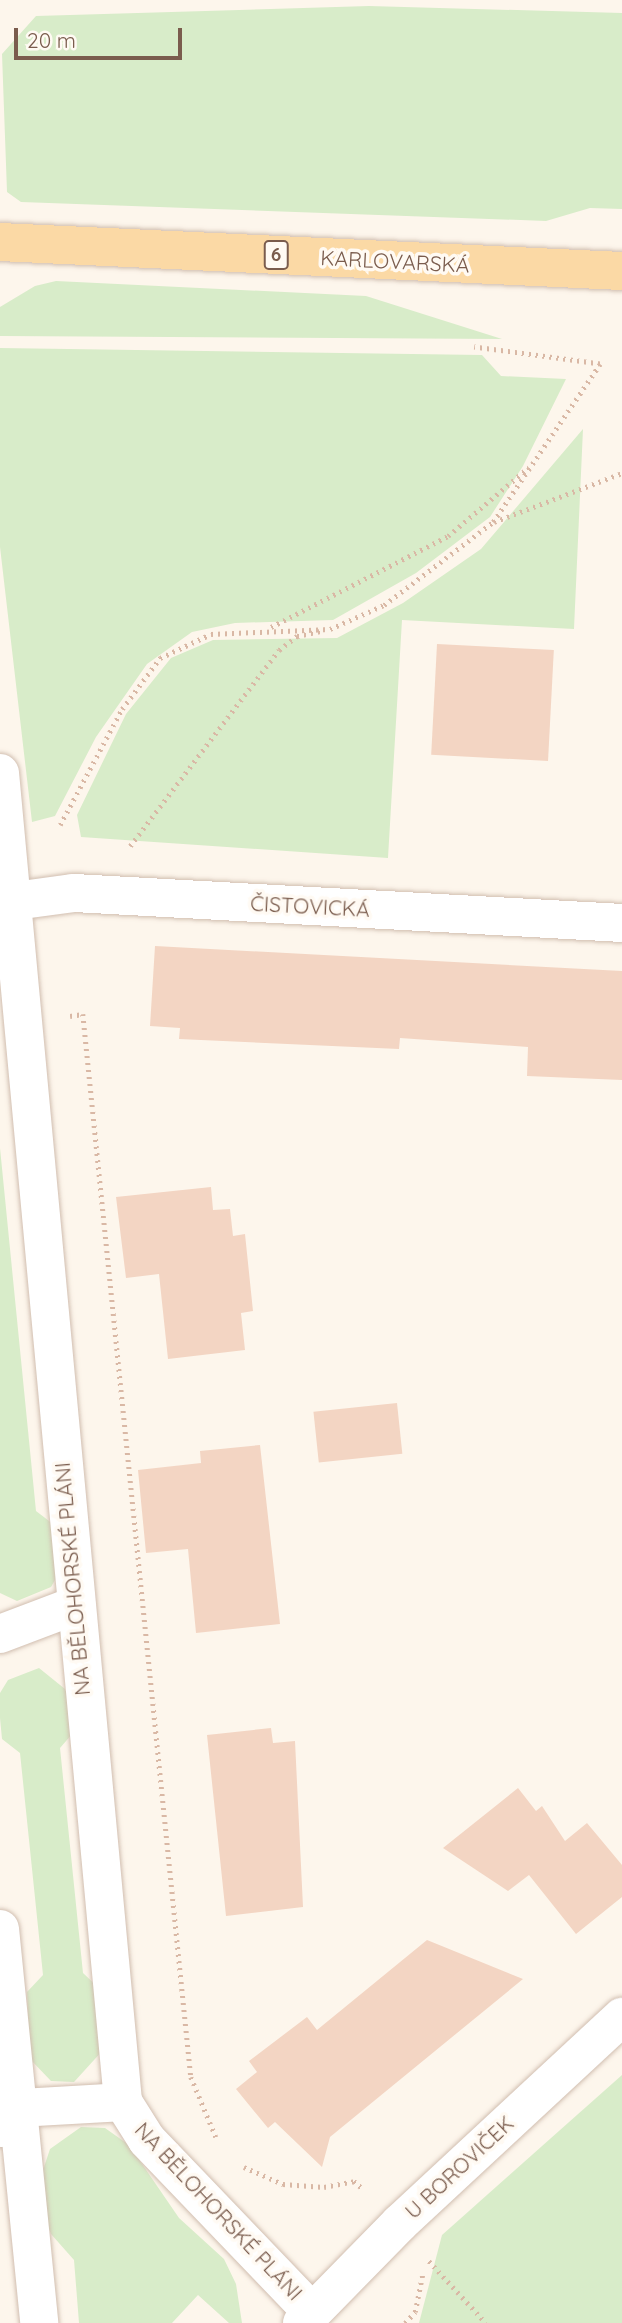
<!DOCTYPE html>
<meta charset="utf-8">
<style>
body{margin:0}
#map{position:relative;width:622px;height:2323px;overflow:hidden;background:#fdf6ec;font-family:Quicksand,sans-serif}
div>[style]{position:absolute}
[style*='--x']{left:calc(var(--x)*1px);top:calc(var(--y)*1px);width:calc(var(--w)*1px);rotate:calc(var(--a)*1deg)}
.green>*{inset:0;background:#d8ecc9}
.building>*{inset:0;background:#f3d5c3;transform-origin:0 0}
.path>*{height:4.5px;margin-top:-2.25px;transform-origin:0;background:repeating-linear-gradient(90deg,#d9b8a5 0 2px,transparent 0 7px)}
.roads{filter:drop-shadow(0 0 2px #d1beb0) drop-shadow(0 0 2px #d1beb0)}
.minor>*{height:38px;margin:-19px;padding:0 19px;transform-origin:19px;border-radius:19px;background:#fff}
.major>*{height:38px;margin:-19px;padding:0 19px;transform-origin:19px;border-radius:19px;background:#fbd9a5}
span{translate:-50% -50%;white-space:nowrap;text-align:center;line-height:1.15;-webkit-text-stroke:7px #fffaf3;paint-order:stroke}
.shield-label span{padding:2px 5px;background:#fffaf3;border:2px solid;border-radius:5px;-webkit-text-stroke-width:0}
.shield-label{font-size:19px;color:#7a5c4d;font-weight:700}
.street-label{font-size:21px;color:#7a5c4d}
.scale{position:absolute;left:14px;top:28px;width:168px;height:32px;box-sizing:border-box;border:4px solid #7a5c4d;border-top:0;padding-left:9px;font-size:21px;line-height:24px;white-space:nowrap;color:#7a5c4d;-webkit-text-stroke:5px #fffaf3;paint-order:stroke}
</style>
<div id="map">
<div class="green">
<div style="clip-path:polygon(369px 6px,622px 13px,622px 209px,590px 208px,546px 221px,21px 202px,7px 192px,2px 54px,36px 16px)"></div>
<div style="clip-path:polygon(56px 281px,366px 296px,502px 339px,0 336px,0 307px,35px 286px)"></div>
<div style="clip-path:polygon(0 348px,482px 355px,501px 376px,566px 379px,523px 466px,490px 517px,416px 573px,333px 620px,235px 623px,192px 632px,147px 664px,96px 737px,55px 816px,32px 822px,0 547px)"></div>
<div style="clip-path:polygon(583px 429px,574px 629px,402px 620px,388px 858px,81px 837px,77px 815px,126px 714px,171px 658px,213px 640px,337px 638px,403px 603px,481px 549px)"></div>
<div style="clip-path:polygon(0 1148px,36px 1511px,53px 1524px,59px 1573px,51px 1587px,17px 1601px,0 1593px)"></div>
<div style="clip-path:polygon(39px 1668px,65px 1689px,70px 1701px,73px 1733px,60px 1748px,83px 1973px,101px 1990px,104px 2049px,74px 2082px,51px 2081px,30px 2059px,27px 1992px,43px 1975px,20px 1753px,2px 1739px,0 1718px,0 1693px,8px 1680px)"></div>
<div style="clip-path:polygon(622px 2075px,622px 2323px,419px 2323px,442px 2235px)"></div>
<div style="clip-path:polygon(81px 2127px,105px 2128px,129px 2145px,179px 2218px,224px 2259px,236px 2284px,242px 2323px,229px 2323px,198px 2295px,172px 2323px,79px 2323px,74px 2260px,51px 2234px,42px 2211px,41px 2176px,50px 2149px)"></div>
</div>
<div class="building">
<div style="left:437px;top:644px;width:117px;height:111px;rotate:3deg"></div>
<div style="clip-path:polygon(155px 946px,622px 971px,622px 1080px,527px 1076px,528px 1047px,400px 1038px,399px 1049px,179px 1039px,180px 1028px,150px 1026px)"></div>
<div style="clip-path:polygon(211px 1187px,213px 1210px,230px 1209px,233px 1236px,245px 1234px,253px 1311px,241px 1313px,245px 1350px,168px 1359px,159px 1274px,126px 1278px,116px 1197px)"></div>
<div style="left:397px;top:1403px;width:51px;height:84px;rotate:84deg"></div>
<div style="clip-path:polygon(260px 1445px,280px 1624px,196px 1633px,188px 1549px,146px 1553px,138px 1470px,201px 1463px,200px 1451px)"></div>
<div style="clip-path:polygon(271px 1728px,273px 1743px,295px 1741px,303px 1907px,226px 1916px,207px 1735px)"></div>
<div style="clip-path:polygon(518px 1788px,536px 1811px,542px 1806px,565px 1841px,587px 1823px,622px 1865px,622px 1897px,576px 1934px,529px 1875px,508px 1891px,443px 1848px)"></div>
<div style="clip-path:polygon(427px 1940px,523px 1979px,330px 2137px,322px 2167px,275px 2122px,268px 2128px,236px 2089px,257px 2072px,249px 2061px,307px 2017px,317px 2030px)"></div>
</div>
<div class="path">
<div style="--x:494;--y:522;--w:137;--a:-20.9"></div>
<div style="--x:271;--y:627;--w:199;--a:-27.2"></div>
<div style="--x:448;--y:536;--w:106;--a:-40.4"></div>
<div style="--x:60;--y:825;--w:132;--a:-61.9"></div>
<div style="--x:122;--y:709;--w:64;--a:-53.3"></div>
<div style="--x:160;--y:658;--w:56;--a:-25.2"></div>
<div style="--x:211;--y:634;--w:119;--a:-2.4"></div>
<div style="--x:330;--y:629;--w:59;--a:-24"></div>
<div style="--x:384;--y:605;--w:137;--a:-37.3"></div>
<div style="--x:493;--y:522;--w:191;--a:-55.9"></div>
<div style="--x:600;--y:364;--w:127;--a:-172.3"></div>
<div style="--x:130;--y:846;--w:246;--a:-52.8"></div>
<div style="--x:279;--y:650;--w:23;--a:-38"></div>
<div style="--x:297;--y:636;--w:24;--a:-12"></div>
<div style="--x:70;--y:1016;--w:13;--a:-9"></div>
<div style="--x:83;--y:1014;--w:1068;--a:84.2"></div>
<div style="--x:191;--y:2077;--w:65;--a:67.4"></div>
<div style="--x:244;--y:2167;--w:43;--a:23.6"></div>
<div style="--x:283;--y:2184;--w:41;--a:4.2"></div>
<div style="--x:324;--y:2187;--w:31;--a:-11"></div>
<div style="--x:354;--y:2181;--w:13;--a:42"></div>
<div style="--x:429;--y:2261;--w:84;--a:47.4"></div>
<div style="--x:405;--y:2323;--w:15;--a:-48"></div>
<div style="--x:415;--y:2312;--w:41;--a:-78.7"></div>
</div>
<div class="roads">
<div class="minor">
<div style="--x:0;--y:773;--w:1335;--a:84.71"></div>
<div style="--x:123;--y:2102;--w:45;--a:57.7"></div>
<div style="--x:147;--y:2140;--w:238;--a:46.2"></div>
<div style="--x:0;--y:903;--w:75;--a:-7.7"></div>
<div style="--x:74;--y:893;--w:549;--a:3.13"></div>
<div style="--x:0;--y:1634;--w:79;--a:-20.7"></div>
<div style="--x:0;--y:1929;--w:396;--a:84.3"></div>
<div style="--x:1;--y:2128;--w:27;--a:-48"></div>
<div style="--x:19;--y:2108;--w:104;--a:-3.3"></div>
<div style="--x:302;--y:2323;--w:140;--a:-45.6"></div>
<div style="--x:400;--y:2223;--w:303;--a:-42.9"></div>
</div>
<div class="major">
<div style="--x:0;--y:242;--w:623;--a:2.67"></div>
</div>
</div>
<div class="shield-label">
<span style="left:276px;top:255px">6</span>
</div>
<div class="street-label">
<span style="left:395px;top:261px;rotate:3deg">KARLOVARSKÁ</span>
<span style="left:310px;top:906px;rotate:3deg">ČISTOVICKÁ</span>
<span style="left:72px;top:1579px;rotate:-95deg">NA BĚLOHORSKÉ PLÁNI</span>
<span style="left:459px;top:2167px;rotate:-43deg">U BOROVIČEK</span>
<span style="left:219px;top:2211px;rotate:47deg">NA BĚLOHORSKÉ PLÁNI</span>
</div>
<div class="scale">20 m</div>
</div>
